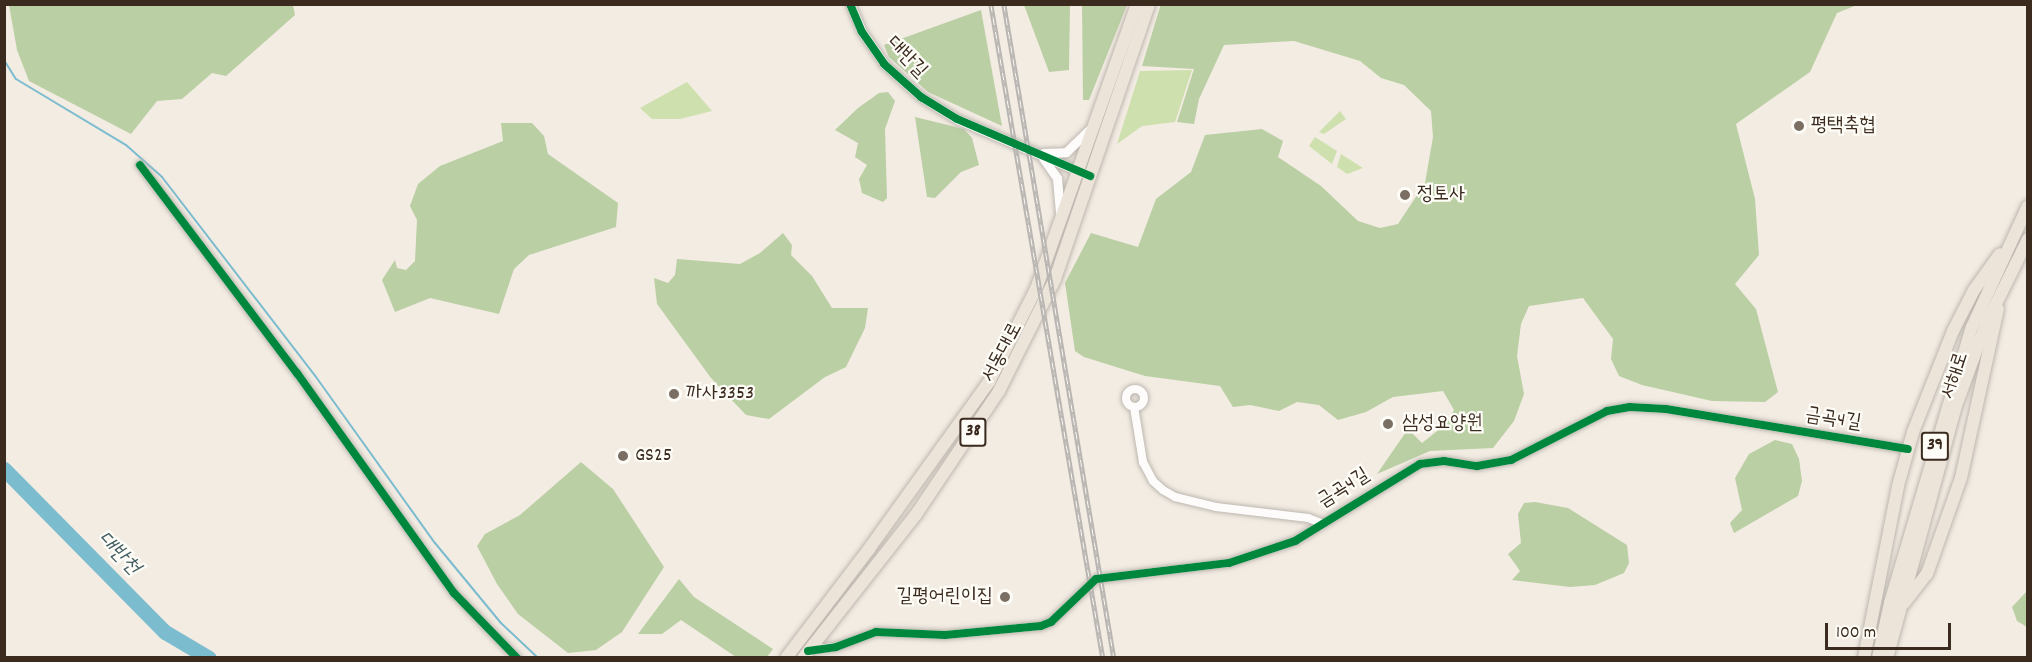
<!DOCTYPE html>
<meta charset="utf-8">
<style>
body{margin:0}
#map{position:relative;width:2032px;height:662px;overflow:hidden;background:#f3ece3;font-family:Dekko,"Poor Story",sans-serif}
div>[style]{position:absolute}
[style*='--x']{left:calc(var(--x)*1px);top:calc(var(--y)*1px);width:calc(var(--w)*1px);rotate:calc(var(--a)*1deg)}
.green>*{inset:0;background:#cee0ad}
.forest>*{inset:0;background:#bacfa3}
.stream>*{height:2px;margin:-1px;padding:0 1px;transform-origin:1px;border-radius:1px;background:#7bbccf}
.river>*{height:15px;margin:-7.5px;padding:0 7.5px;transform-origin:7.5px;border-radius:7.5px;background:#7bbccf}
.roads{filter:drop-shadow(0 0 2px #bdb7b0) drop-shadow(0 0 2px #bdb7b0)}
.minor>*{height:8px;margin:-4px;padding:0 4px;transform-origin:4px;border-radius:4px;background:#fdfcfb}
.minor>.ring{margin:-4px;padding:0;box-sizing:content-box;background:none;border:8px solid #fdfcfb;border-radius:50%}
.tertiary>*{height:9px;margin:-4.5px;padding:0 4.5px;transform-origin:4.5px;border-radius:4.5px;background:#fdfcfb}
.primary>*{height:12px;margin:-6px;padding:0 6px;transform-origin:6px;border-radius:6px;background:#ece4d9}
.rail>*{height:4.5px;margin-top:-2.25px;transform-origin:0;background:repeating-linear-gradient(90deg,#fdfcf7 0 7px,#b8b5b2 0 14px);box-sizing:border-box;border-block:2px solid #b8b5b2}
.cycleway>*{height:8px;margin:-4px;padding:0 4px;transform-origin:4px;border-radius:4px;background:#00873e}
.dots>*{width:16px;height:16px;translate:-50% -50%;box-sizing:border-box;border:3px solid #fdfcf7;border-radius:50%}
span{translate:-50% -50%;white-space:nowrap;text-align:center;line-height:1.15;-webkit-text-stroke:4.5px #fdfcf7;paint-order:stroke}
.shield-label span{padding:2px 4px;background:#fdfcf7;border:2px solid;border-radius:4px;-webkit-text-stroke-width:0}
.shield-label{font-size:18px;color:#3b2a1e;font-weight:700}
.street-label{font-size:20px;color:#3b2a1e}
.poi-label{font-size:20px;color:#3b2a1e}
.left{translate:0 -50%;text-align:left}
.right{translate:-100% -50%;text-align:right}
.water-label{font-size:21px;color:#405c62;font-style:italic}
.frame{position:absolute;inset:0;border:6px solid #3b2a1e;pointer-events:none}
.scale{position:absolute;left:1825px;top:623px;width:126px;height:27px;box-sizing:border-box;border:3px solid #3b2a1e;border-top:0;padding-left:8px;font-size:18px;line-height:21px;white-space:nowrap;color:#3b2a1e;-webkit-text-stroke:4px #fdfcf7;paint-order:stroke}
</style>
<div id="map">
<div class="green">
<div style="clip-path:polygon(1192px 70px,1175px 122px,1142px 126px,1117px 144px,1140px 71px)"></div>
<div style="clip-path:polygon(687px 82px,712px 111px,680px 119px,652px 119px,640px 108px)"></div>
<div style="clip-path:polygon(1340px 111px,1346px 119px,1324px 134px,1319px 132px)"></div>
<div style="clip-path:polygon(1315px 137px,1337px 151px,1332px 164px,1309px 146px)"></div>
<div style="clip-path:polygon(1341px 154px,1363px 168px,1347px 174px,1337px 167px)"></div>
</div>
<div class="forest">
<div style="clip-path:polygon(1161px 4px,1857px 5px,1837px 13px,1810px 72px,1736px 124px,1755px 199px,1759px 255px,1735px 284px,1756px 309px,1778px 392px,1765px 402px,1712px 401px,1642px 385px,1619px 376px,1611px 359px,1613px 339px,1583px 298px,1529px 306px,1521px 324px,1517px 356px,1524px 394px,1514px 421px,1493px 448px,1430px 451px,1377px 474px,1408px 429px,1422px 443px,1446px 424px,1454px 410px,1443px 391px,1393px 397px,1366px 412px,1338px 420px,1319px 405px,1297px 402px,1279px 411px,1250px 405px,1233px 407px,1220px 386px,1145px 376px,1084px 357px,1075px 351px,1065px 283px,1091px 233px,1138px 247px,1156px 199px,1191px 172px,1205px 135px,1262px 129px,1283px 141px,1278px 157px,1321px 186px,1358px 221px,1380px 228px,1398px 224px,1425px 183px,1433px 137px,1431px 111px,1404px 85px,1381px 78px,1360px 61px,1294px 41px,1224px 45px,1199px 99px,1194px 124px,1177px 122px,1194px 69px,1142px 66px)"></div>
<div style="clip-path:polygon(293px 5px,295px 15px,226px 76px,212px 73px,182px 99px,157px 101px,131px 134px,29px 81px,17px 50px,9px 5px)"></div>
<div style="clip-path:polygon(1024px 5px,1070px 5px,1069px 70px,1049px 72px)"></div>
<div style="clip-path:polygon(1082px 5px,1127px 5px,1089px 100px,1083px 100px)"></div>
<div style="clip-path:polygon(981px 10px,1002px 126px,928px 92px,889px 57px,884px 45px)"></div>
<div style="clip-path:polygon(888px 92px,895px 101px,885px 129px,887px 198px,883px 202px,862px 193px,859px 179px,867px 165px,855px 157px,858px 143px,835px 130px,858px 108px,879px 93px)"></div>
<div style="clip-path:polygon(915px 117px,964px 129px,972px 138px,979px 165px,961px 172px,935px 198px,927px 197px)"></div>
<div style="clip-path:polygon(501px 123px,532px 123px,544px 136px,548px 154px,618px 203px,616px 227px,529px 255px,514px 269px,499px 314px,430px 298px,395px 312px,382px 280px,395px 260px,397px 268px,406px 270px,415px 261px,417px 220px,410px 206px,418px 184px,440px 166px,503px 141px)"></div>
<div style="clip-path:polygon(783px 233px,792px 245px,791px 255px,812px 276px,832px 308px,868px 308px,865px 328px,846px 367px,825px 377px,769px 419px,746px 415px,711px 378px,657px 304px,654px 278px,668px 283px,675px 275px,677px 259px,740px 264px,760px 253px)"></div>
<div style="clip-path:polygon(1775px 440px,1792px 444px,1799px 459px,1802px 481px,1798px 496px,1734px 533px,1730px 523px,1742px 510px,1735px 478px,1749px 454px)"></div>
<div style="clip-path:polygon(581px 462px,613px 489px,664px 567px,622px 632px,596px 650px,568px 653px,518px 614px,497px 584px,477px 546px,485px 534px,520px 515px)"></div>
<div style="clip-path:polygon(1535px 502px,1568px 508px,1627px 545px,1629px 563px,1624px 573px,1595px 585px,1570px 587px,1512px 580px,1520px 571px,1508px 554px,1521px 543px,1518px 514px,1524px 503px)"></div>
<div style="clip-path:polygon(679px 579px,694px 597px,773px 649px,767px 657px,736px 657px,681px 620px,662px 634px,638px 634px)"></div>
<div style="clip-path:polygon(2027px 591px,2027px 627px,2017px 621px,2012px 607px)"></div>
</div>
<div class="stream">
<div style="--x:4;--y:60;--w:22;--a:58"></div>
<div style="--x:16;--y:79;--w:128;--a:31"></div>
<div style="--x:126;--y:145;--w:48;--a:41.6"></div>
<div style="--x:162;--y:177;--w:252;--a:52.4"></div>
<div style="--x:316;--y:377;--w:204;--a:54.4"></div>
<div style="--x:435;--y:543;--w:104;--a:50.5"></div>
<div style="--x:501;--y:623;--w:51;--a:43.4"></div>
</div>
<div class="river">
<div style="--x:4;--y:469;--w:229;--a:45.4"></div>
<div style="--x:165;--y:632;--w:51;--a:30.6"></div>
</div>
<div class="roads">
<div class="minor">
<div style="--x:140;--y:165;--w:261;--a:53"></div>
<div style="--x:297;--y:373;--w:270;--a:54.5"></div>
<div style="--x:454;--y:593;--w:91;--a:45.9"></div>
<div class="ring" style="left:1126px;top:389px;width:10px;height:10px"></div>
<div style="--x:1134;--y:407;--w:56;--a:80.7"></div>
<div style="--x:1143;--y:462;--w:21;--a:62"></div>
<div style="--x:1153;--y:481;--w:13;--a:42"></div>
<div style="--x:1163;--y:490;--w:14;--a:30"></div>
<div style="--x:1175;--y:497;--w:42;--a:13.7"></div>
<div style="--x:1216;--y:507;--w:93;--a:6.8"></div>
<div style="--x:1308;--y:518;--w:14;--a:21"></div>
<div style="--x:810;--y:650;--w:26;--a:-7"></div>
<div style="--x:836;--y:647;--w:43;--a:-20.6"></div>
<div style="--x:876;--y:632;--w:69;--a:2.5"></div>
<div style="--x:945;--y:635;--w:96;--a:-5.4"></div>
<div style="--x:1041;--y:626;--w:11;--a:-22"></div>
<div style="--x:1051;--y:622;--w:62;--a:-43.7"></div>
<div style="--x:1096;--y:579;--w:134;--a:-6.9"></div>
<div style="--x:1229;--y:563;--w:70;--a:-18.4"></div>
<div style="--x:1295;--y:541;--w:147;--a:-31.6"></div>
<div style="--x:1420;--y:464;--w:24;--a:-7"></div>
<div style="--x:1444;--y:461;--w:33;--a:9"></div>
<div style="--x:1477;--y:466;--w:35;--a:-10"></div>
<div style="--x:1511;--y:460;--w:108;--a:-27"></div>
<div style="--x:1607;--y:411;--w:23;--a:-10"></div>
<div style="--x:1630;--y:407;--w:36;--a:3"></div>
<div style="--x:1666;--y:409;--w:245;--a:9.4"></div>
</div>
<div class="tertiary">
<div style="--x:850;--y:4;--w:30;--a:67"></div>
<div style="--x:862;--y:32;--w:39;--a:55"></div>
<div style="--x:884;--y:64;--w:50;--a:41.7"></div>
<div style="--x:921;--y:97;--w:42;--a:31.4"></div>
<div style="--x:957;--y:119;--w:137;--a:23.2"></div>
<div style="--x:1043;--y:153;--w:23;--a:-2"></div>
<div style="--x:1066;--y:152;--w:35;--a:-44"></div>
<div style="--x:1043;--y:158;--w:24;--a:55"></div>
<div style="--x:1057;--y:178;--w:34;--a:85"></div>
</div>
<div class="primary">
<div style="--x:1904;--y:603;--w:37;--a:-52"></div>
<div style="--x:1927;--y:574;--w:102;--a:-70.5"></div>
<div style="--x:1961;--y:478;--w:173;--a:-77.7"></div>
<div style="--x:786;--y:658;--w:137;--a:-52.7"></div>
<div style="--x:869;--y:549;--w:206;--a:-54.3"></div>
<div style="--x:989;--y:382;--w:104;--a:-63.2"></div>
<div style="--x:1036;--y:289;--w:302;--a:-70.5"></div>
<div style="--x:803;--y:658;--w:184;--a:-51.8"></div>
<div style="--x:917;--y:513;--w:147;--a:-56.1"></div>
<div style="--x:999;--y:391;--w:125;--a:-63.4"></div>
<div style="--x:1055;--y:279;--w:291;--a:-71.1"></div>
<div style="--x:1864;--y:658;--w:175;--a:-78.8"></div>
<div style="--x:1898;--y:486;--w:56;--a:-74.5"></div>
<div style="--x:1913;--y:432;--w:109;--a:-68.4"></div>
<div style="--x:1953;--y:331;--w:46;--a:-62.9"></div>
<div style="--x:1974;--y:290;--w:44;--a:-54.2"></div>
<div style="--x:1878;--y:658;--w:56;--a:-77.7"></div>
<div style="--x:1890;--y:603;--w:288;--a:-73.5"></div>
<div style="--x:1972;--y:327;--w:133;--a:-65.2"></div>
<div style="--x:1887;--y:658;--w:261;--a:-74.7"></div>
<div style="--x:1956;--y:406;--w:87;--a:-69.9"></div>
<div style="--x:1986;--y:324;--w:95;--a:-63.7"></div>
</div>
</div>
<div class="rail">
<div style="--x:991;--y:4;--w:664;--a:80.28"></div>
<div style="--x:1004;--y:4;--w:663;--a:80.45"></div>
</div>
<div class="cycleway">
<div style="--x:850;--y:4;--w:30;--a:67"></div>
<div style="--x:862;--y:32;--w:39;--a:55"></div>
<div style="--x:884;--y:64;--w:50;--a:41.7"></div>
<div style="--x:921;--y:97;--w:42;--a:31.4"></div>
<div style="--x:957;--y:119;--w:145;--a:23.2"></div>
<div style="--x:140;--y:165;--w:261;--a:53"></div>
<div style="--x:297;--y:373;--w:270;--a:54.5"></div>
<div style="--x:454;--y:593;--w:91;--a:45.9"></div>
<div style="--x:808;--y:651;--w:28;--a:-8"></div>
<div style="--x:836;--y:647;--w:43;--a:-20.6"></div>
<div style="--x:876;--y:632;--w:69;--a:2.5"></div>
<div style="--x:945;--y:635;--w:96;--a:-5.4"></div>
<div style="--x:1041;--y:626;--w:11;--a:-22"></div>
<div style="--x:1051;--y:622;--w:62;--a:-43.7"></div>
<div style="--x:1096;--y:579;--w:134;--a:-6.9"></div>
<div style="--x:1229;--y:563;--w:70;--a:-18.4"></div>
<div style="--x:1295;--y:541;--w:147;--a:-31.6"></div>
<div style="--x:1420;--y:464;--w:24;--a:-7"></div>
<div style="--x:1444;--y:461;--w:33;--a:9"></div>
<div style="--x:1477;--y:466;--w:35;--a:-10"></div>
<div style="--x:1511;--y:460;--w:108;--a:-27"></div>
<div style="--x:1607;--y:411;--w:23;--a:-10"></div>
<div style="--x:1630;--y:407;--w:36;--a:3"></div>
<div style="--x:1666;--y:409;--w:245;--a:9.4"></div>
</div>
<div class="dots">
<div style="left:1799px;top:126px;background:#7b6e63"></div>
<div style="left:1405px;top:195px;background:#7b6e63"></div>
<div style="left:674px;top:394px;background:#7b6e63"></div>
<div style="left:1388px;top:424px;background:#7b6e63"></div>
<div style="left:623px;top:456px;background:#7b6e63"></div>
<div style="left:1005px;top:597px;background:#7b6e63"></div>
</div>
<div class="shield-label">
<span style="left:973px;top:432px">38</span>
<span style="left:1935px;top:446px">39</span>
</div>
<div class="street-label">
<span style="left:906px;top:58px;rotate:46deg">대반길</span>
<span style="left:1003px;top:353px;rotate:-62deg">서동대로</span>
<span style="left:1956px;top:376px;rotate:-72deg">서해로</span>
<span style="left:1833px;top:420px;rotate:9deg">금곡4길</span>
<span style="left:1344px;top:489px;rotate:-32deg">금곡4길</span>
</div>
<div class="poi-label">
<span class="left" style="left:1811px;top:126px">평택축협</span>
<span class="left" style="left:1417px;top:195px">정토사</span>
<span class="left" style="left:686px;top:394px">까사3353</span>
<span class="left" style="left:1402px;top:424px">삼성요양원</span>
<span class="left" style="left:635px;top:456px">GS25</span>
<span class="right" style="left:993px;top:597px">길평어린이집</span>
</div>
<div class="water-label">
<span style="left:118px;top:554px;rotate:46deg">대반천</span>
</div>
<div class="frame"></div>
<div class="scale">100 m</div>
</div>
